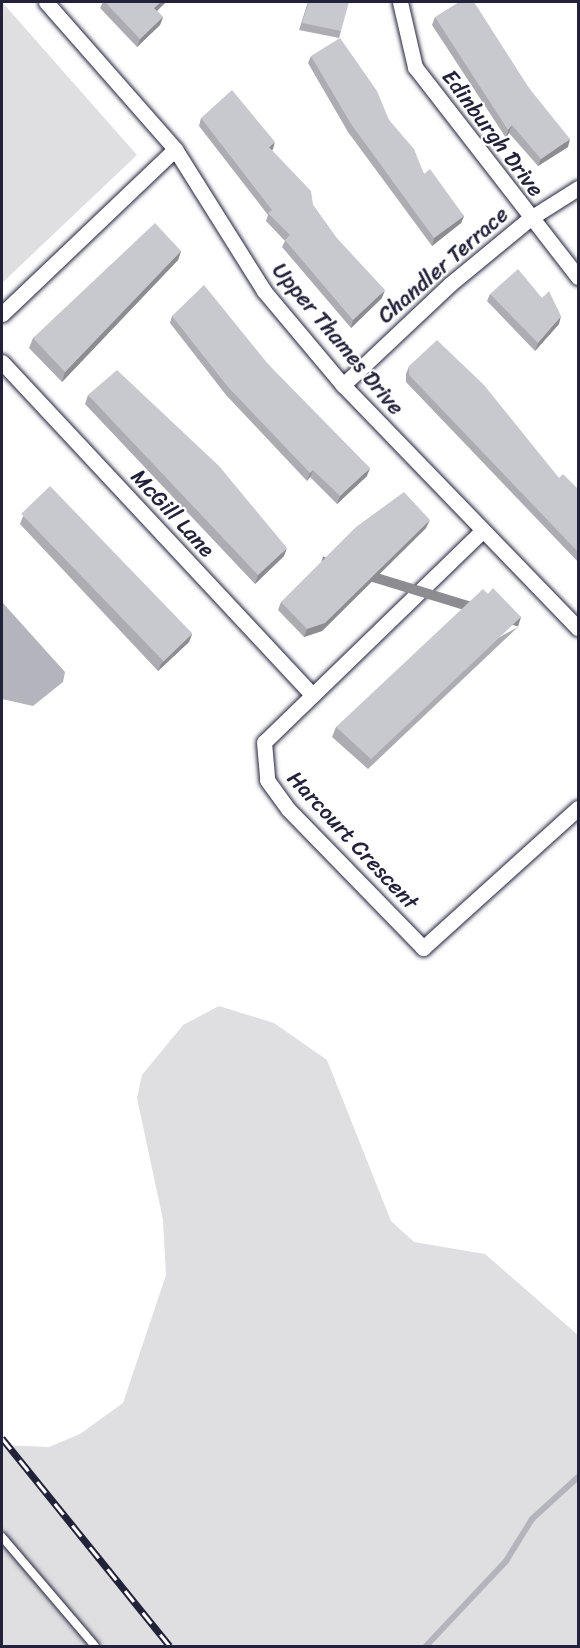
<!DOCTYPE html>
<style>
body{margin:0}
#map{position:relative;width:580px;height:1648px;overflow:hidden;background:#fff;font-family:Sriracha,sans-serif}
div>[style]{position:absolute}
[style*='--x']{left:calc(var(--x)*1px);top:calc(var(--y)*1px);width:calc(var(--w)*1px);rotate:calc(var(--a)*1deg)}
.green>*{inset:0;background:#dfdfe2}
.water>*{inset:0;background:#b4b4bc}
.stream>*{height:6px;margin:-3px;padding:0 3px;transform-origin:3px;border-radius:3px;background:#b4b4bc}
.roads{filter:drop-shadow(0 0 2px #22223b) drop-shadow(0 0 2px #22223b)}
.lane>*{height:8px;margin:-4px;padding:0 4px;transform-origin:4px;border-radius:4px;background:#fff}
.street>*{height:15px;margin:-7.5px;padding:0 7.5px;transform-origin:7.5px;border-radius:7.5px;background:#fff}
.rail>*{height:7px;margin-top:-3.5px;transform-origin:0;background:repeating-linear-gradient(90deg,#fff 0 14px,#22223b 0 28px);box-sizing:border-box;border-block:2px solid #22223b}
.wall>*{inset:0;background:#acacb2}
.shaded-wall>*{inset:0;background:#8c8c91;transform-origin:0 0}
.building>*{inset:0;background:#c8c8cf;transform-origin:0 0}
span{translate:-50% -50%;white-space:nowrap;text-align:center;line-height:1.15;-webkit-text-stroke:4.5px #fff;paint-order:stroke}
.street-label{font-size:22px;color:#22223b}
.frame{position:absolute;inset:0;border:3px solid #22223b;pointer-events:none}
</style>
<div id="map">
<div class="green">
<div style="clip-path:polygon(2px 2px,137px 155px,2px 283px)"></div>
<div style="clip-path:polygon(219px 1006px,274px 1023px,327px 1060px,391px 1221px,414px 1242px,485px 1254px,578px 1335px,578px 1646px,2px 1646px,2px 1445px,49px 1447px,80px 1434px,123px 1403px,166px 1275px,163px 1220px,137px 1098px,142px 1075px,183px 1025px)"></div>
</div>
<div class="water">
<div style="clip-path:polygon(2px 602px,65px 672px,63px 682px,33px 706px,2px 699px)"></div>
</div>
<div class="stream">
<div style="--x:426;--y:1646;--w:117;--a:-46.7"></div>
<div style="--x:506;--y:1561;--w:49;--a:-58.2"></div>
<div style="--x:532;--y:1519;--w:62;--a:-42.4"></div>
</div>
<div class="roads">
<div class="lane">
<div style="--x:2;--y:1537;--w:143;--a:49.5"></div>
</div>
<div class="street">
<div style="--x:46;--y:2;--w:196;--a:48.7"></div>
<div style="--x:175;--y:149;--w:168;--a:57.9"></div>
<div style="--x:264;--y:291;--w:123;--a:50"></div>
<div style="--x:343;--y:385;--w:338;--a:46"></div>
<div style="--x:400;--y:2;--w:67;--a:77"></div>
<div style="--x:415;--y:67;--w:266;--a:52.2"></div>
<div style="--x:2;--y:314;--w:239;--a:-43.6"></div>
<div style="--x:2;--y:362;--w:454;--a:47"></div>
<div style="--x:343;--y:385;--w:146;--a:-43.3"></div>
<div style="--x:449;--y:285;--w:104;--a:-39.5"></div>
<div style="--x:529;--y:219;--w:58;--a:-32.3"></div>
<div style="--x:482;--y:531;--w:303;--a:135.9"></div>
<div style="--x:264;--y:742;--w:38;--a:85"></div>
<div style="--x:267;--y:780;--w:36;--a:54"></div>
<div style="--x:288;--y:809;--w:194;--a:45.8"></div>
<div style="--x:423;--y:948;--w:209;--a:-42.1"></div>
</div>
</div>
<div class="rail">
<div style="--x:2;--y:1438;--w:267;--a:51.1"></div>
</div>
<div class="wall">
<div style="clip-path:polygon(103px 2px,166px 2px,157px 11px,163px 17px,160px 25px,137px 47px,100px 8px)"></div>
<div style="clip-path:polygon(308px 2px,341px 31px,339px 38px,299px 30px)"></div>
<div style="clip-path:polygon(435px 17px,529px 88px,568px 147px,538px 166px,509px 133px,506px 138px,432px 25px)"></div>
<div style="clip-path:polygon(311px 56px,389px 120px,424px 174px,464px 216px,461px 223px,432px 246px,348px 132px,308px 63px)"></div>
<div style="clip-path:polygon(201px 118px,273px 149px,272px 150px,313px 205px,335px 236px,382px 298px,351px 328px,282px 247px,285px 241px,266px 221px,268px 215px,199px 126px)"></div>
<div style="clip-path:polygon(181px 251px,178px 260px,62px 382px,29px 348px,33px 338px)"></div>
<div style="clip-path:polygon(490px 294px,559px 324px,535px 351px,487px 301px)"></div>
<div style="clip-path:polygon(172px 316px,268px 364px,367px 476px,337px 504px,310px 477px,307px 481px,226px 395px,170px 323px)"></div>
<div style="clip-path:polygon(409px 366px,559px 478px,579px 490px,579px 563px,406px 382px,406px 374px)"></div>
<div style="clip-path:polygon(88px 395px,284px 556px,255px 584px,85px 404px)"></div>
<div style="clip-path:polygon(23px 516px,192px 634px,189px 642px,158px 671px,20px 524px)"></div>
<div style="clip-path:polygon(426px 528px,322px 631px,304px 637px,278px 610px,281px 602px)"></div>
<div style="clip-path:polygon(518px 627px,368px 769px,332px 737px,336px 727px)"></div>
</div>
<div class="shaded-wall">
<div style="clip-path:polygon(161px 2px,166px 2px,151px 16px,154px 8px)"></div>
<div style="clip-path:polygon(163px 17px,160px 25px,137px 47px,140px 39px)"></div>
<div style="clip-path:polygon(512px 125px,509px 133px,506px 138px,508px 130px)"></div>
<div style="clip-path:polygon(570px 139px,568px 147px,538px 166px,541px 159px)"></div>
<div style="clip-path:polygon(275px 142px,273px 149px,266px 155px,269px 147px)"></div>
<div style="clip-path:polygon(464px 216px,461px 223px,432px 246px,434px 238px)"></div>
<div style="clip-path:polygon(181px 251px,178px 260px,62px 382px,65px 372px)"></div>
<div style="clip-path:polygon(385px 290px,382px 298px,351px 328px,353px 320px)"></div>
<div style="clip-path:polygon(561px 316px,559px 324px,535px 351px,538px 343px)"></div>
<div style="clip-path:polygon(370px 468px,367px 476px,337px 504px,340px 496px)"></div>
<div style="clip-path:polygon(313px 470px,310px 477px,307px 481px,310px 473px)"></div>
<div style="clip-path:polygon(430px 520px,426px 528px,322px 631px,304px 637px,307px 629px)"></div>
<div style="clip-path:polygon(287px 548px,284px 556px,255px 584px,258px 575px)"></div>
<div style="left:521px;top:617px;width:10px;height:207px;rotate:107deg"></div>
<div style="clip-path:polygon(192px 634px,189px 642px,158px 671px,161px 664px)"></div>
</div>
<div class="building">
<div style="clip-path:polygon(105px 2px,161px 2px,154px 8px,163px 17px,140px 39px)"></div>
<div style="clip-path:polygon(309px 2px,349px 2px,341px 31px,302px 23px)"></div>
<div style="clip-path:polygon(459px 2px,474px 2px,529px 88px,570px 139px,541px 159px,512px 125px,508px 130px,435px 17px)"></div>
<div style="clip-path:polygon(340px 38px,377px 91px,389px 120px,414px 149px,424px 174px,430px 169px,464px 216px,434px 238px,351px 124px,311px 56px)"></div>
<div style="clip-path:polygon(232px 90px,275px 142px,269px 147px,311px 191px,313px 205px,335px 236px,385px 290px,353px 320px,285px 240px,290px 235px,268px 213px,272px 210px,201px 118px)"></div>
<div style="clip-path:polygon(155px 223px,181px 251px,65px 372px,33px 338px)"></div>
<div style="clip-path:polygon(518px 269px,542px 298px,549px 291px,561px 316px,538px 343px,490px 294px)"></div>
<div style="clip-path:polygon(204px 285px,268px 364px,370px 468px,340px 496px,313px 470px,310px 473px,228px 387px,172px 316px)"></div>
<div style="clip-path:polygon(437px 340px,484px 385px,559px 478px,563px 474px,579px 490px,579px 553px,409px 375px,409px 366px)"></div>
<div style="clip-path:polygon(117px 370px,219px 466px,287px 548px,258px 575px,88px 395px)"></div>
<div style="left:50px;top:486px;width:205px;height:40px;rotate:46deg"></div>
<div style="clip-path:polygon(404px 492px,430px 520px,325px 623px,307px 629px,281px 602px,356px 527px)"></div>
<div style="clip-path:polygon(493px 588px,521px 617px,371px 759px,336px 727px,483px 589px,488px 594px)"></div>
</div>
<div class="street-label">
<span style="left:493px;top:133px;rotate:53deg">Edinburgh Drive</span>
<span style="left:443px;top:265px;rotate:-41deg">Chandler Terrace</span>
<span style="left:338px;top:339px;rotate:50deg">Upper Thames Drive</span>
<span style="left:173px;top:513px;rotate:47deg">McGill Lane</span>
<span style="left:353px;top:840px;rotate:47deg">Harcourt Crescent</span>
</div>
<div class="frame"></div>
</div>
